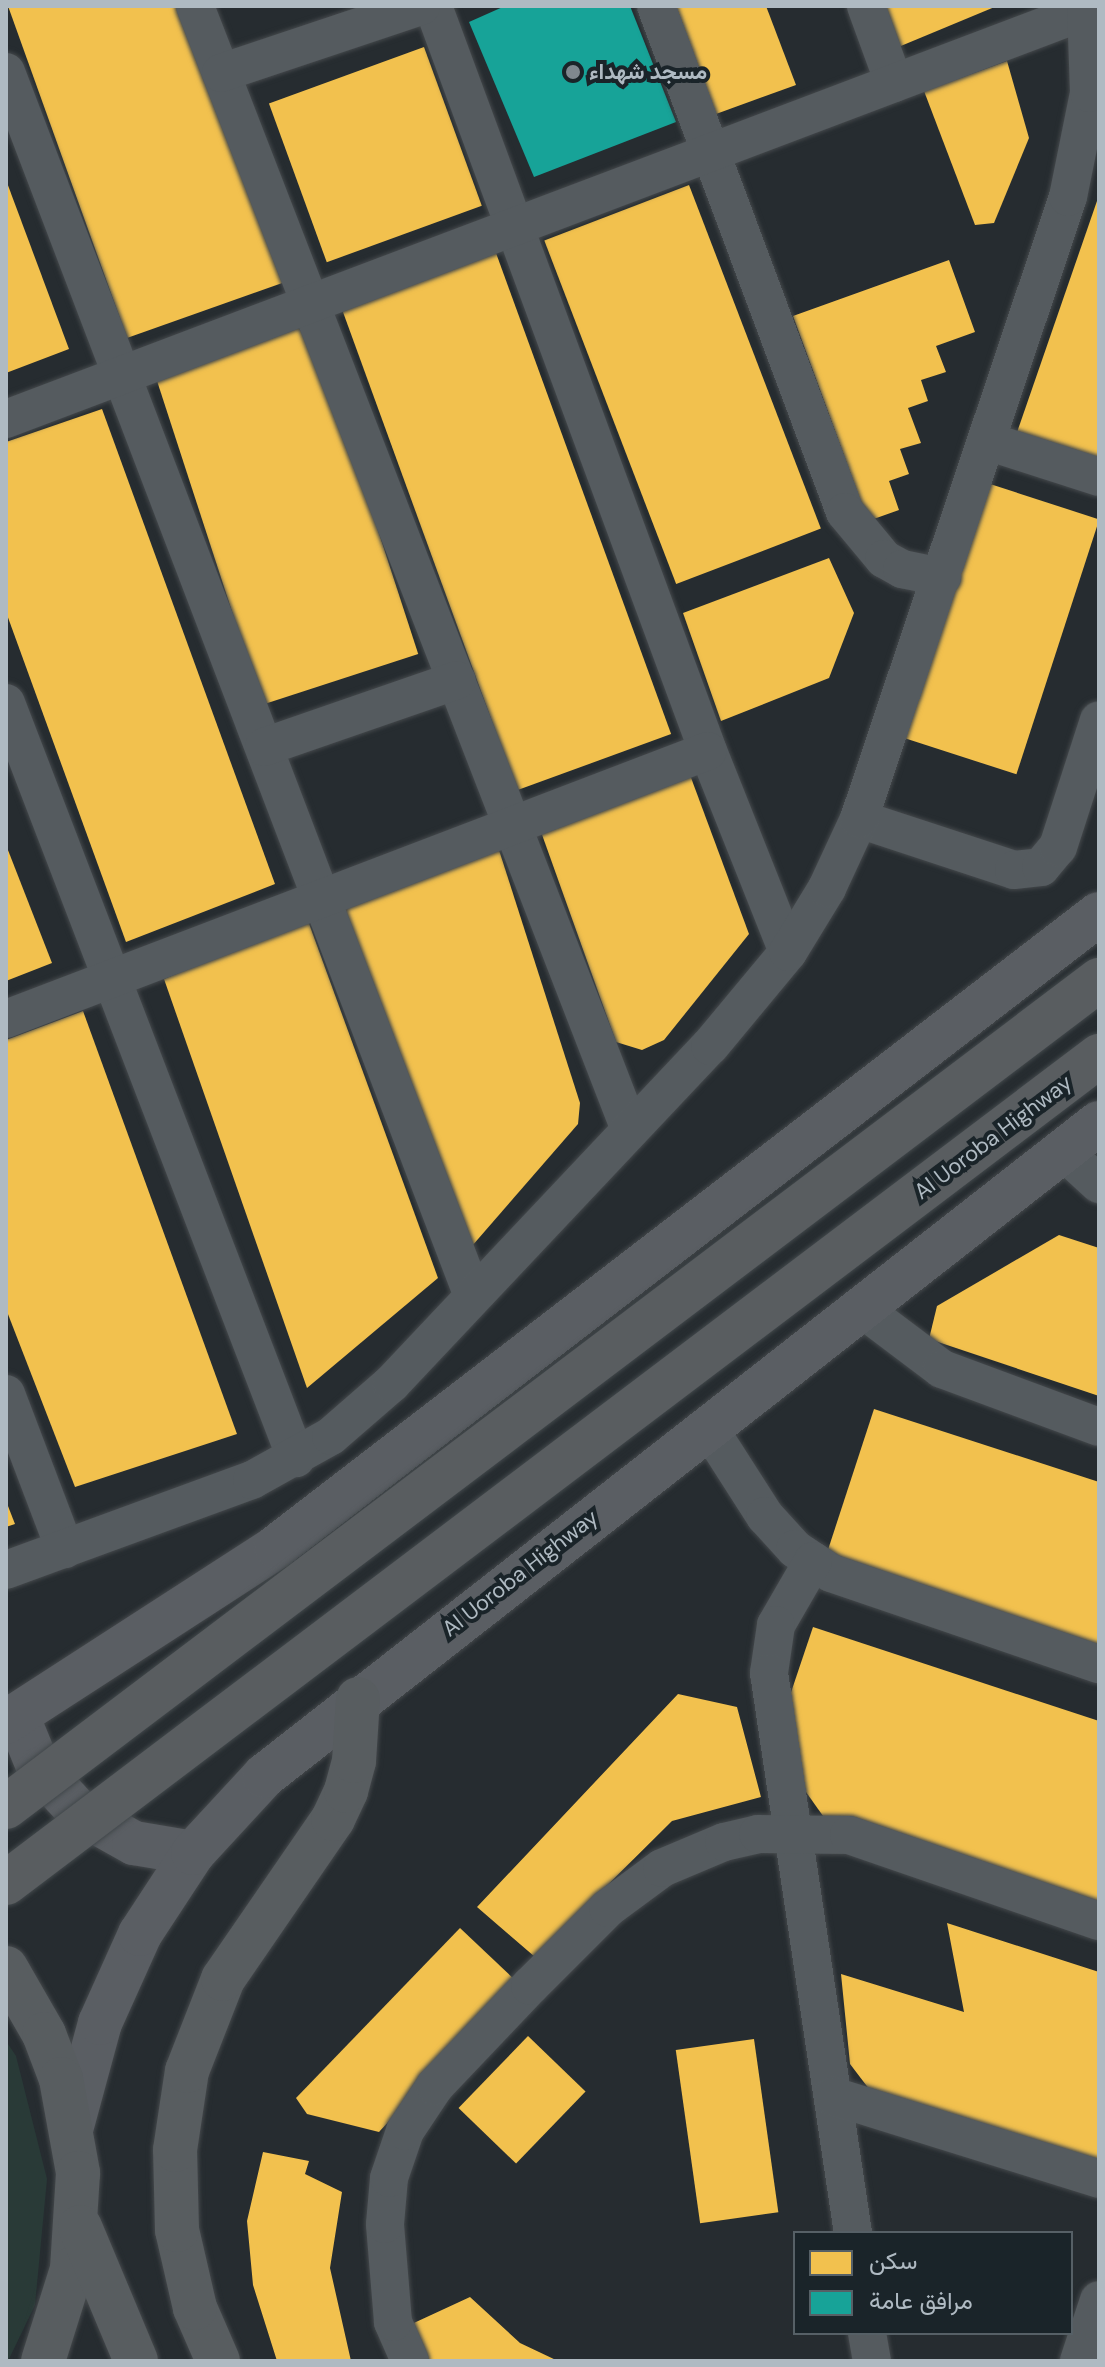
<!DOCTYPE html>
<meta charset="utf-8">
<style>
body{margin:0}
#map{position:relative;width:1105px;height:2367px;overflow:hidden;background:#262c30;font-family:"DM Sans",Vazirmatn,sans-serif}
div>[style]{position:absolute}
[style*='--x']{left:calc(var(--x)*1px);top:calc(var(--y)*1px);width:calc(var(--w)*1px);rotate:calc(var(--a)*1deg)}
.green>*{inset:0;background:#293a37}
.homes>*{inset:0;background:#f2c14e;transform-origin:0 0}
.public>*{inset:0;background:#17a398}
.roads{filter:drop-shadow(0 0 2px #44484b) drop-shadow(0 0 2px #44484b)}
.minor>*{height:38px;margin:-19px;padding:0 19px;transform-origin:19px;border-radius:19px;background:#555b5f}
.secondary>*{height:44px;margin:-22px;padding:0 22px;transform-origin:22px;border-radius:22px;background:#5a5e63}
.primary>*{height:44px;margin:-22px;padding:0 22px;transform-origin:22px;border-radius:22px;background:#585d60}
.bridges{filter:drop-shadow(0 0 2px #42484b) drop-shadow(0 0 2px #42484b)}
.trunk-bridge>*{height:44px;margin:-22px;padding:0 22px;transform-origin:22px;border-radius:22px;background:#595d60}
.dots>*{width:22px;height:22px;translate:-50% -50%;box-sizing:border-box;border:4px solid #1a2429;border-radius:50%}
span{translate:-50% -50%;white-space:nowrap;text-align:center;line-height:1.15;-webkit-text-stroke:8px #1a2429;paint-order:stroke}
.poi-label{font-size:22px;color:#afbac2;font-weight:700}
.left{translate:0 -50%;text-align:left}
.street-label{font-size:22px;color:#afbac2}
.frame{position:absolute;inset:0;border:8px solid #afbac2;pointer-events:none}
.legend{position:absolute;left:793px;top:2231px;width:280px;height:104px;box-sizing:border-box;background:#1a2429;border:2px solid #566066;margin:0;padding:10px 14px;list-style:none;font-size:24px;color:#afbac2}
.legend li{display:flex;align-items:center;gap:16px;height:40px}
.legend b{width:40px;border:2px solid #566066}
</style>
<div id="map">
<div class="green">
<div style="clip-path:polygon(6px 2041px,16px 2056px,47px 2179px,35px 2305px,8px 2361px)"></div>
</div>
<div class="homes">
<div style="clip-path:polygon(8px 6px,186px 6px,285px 282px,127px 338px)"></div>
<div style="clip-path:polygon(676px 6px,766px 6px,796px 85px,716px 114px)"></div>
<div style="clip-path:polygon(880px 6px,997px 6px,896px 48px)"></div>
<div style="left:424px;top:47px;width:169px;height:165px;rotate:70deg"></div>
<div style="clip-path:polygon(1007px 61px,1029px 138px,994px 223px,975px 225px,924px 91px)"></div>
<div style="clip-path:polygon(6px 180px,69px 349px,6px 373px)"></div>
<div style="left:689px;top:185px;width:368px;height:155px;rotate:69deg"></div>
<div style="clip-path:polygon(1097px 201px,1099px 202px,1099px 474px,1013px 444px)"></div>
<div style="left:496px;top:253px;width:512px;height:164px;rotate:70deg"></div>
<div style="clip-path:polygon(949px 260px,975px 332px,936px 346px,946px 372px,921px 380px,928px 401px,908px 408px,921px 443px,900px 449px,909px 474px,889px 481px,899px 510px,868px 521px,793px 316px)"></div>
<div style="left:311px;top:324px;width:347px;height:164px;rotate:72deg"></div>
<div style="clip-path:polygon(102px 409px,275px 884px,126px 942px,6px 612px,6px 442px)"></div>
<div style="left:987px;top:483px;width:118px;height:268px;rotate:18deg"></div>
<div style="clip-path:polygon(829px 558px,854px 613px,829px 678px,721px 721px,683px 613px)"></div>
<div style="clip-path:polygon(690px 775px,749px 934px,664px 1040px,642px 1050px,616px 1042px,540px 829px)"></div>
<div style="clip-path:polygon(6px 845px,52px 963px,6px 981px)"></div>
<div style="clip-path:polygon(499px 850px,580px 1103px,578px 1124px,472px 1246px,342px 907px)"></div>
<div style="clip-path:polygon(307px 918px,438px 1278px,307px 1388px,164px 979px)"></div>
<div style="clip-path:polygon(83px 1011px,237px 1434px,75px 1487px,6px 1309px,6px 1040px)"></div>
<div style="clip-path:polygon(1059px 1235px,1099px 1248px,1099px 1396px,929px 1339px,937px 1306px)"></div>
<div style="clip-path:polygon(874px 1409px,1099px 1482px,1099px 1649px,825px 1559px)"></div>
<div style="clip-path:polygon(6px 1501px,15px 1524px,6px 1527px)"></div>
<div style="clip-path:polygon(813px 1627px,1099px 1721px,1099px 1912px,828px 1823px,801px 1785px,780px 1725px)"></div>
<div style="clip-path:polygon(678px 1694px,737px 1707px,761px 1797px,672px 1821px,535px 1957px,477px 1907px)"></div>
<div style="clip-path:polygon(947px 1923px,1099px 1972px,1099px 2172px,879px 2102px,850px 2064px,841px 1974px,964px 2012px)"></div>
<div style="clip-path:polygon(460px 1928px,517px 1982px,379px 2132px,307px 2114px,296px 2098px)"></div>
<div style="left:528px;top:2036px;width:80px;height:100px;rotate:44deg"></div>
<div style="left:754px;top:2039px;width:175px;height:79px;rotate:82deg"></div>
<div style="clip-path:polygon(263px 2152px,309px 2161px,305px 2174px,342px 2192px,330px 2268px,351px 2361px,277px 2361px,253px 2285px,247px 2221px)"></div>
<div style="clip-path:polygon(470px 2297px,520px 2343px,558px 2361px,415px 2361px,403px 2328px)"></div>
</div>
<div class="public">
<div style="clip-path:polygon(505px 6px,630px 6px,676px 122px,534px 177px,469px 22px)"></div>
</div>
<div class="roads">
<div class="minor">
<div style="--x:195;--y:6;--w:1205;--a:68.84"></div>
<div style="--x:433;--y:6;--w:794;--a:69.74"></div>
<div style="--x:708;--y:751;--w:216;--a:68.3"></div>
<div style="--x:656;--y:6;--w:540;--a:69.52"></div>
<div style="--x:845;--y:512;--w:61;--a:50.3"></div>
<div style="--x:884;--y:559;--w:21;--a:29"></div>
<div style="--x:902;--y:569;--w:41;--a:11.3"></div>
<div style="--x:866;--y:6;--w:82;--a:70"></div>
<div style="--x:6;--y:72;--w:1310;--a:69.12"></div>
<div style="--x:221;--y:73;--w:211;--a:-18.5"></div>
<div style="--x:6;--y:419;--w:1167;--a:-20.72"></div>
<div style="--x:987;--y:441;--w:118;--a:17.8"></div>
<div style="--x:6;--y:703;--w:809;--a:68.99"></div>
<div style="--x:264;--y:747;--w:204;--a:-19.1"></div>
<div style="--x:859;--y:819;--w:163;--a:18.2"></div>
<div style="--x:1014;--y:870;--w:27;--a:-6"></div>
<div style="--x:1041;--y:867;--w:26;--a:-50"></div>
<div style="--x:1058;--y:847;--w:133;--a:-72.1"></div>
<div style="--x:6;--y:1019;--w:751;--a:-20.9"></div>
<div style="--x:1063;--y:1151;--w:49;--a:42.5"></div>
<div style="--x:861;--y:1308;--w:101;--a:37"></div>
<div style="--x:942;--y:1369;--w:167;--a:20.3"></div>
<div style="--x:6;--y:1394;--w:166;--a:69.2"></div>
<div style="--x:708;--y:1427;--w:106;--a:57.4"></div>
<div style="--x:765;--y:1516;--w:45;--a:47.7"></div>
<div style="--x:795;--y:1549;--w:43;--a:33.7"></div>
<div style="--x:831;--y:1573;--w:283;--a:18.8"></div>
<div style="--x:813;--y:1561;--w:74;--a:120"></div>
<div style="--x:776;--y:1625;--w:49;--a:98.3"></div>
<div style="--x:769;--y:1673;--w:566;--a:81.47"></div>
<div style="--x:6;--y:1570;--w:262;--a:-20.1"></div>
<div style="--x:252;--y:1480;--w:90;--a:-29.1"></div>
<div style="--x:331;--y:1436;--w:81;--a:-41"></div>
<div style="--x:392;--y:1383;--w:463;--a:-46.7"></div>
<div style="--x:710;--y:1046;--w:122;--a:-50.3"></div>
<div style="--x:788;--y:952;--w:75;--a:-58.6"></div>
<div style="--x:827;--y:888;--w:76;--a:-65.1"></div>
<div style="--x:859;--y:819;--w:656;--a:-71.43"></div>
<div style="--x:1068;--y:197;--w:106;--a:-78.6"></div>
<div style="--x:1089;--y:93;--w:87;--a:-92"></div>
<div style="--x:833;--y:2096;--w:279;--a:17.3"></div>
<div style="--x:867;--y:2333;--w:28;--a:80"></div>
<div style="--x:410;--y:2361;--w:43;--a:-113.6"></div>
<div style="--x:393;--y:2322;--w:98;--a:-94.7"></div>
<div style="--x:385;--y:2224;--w:46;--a:-85"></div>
<div style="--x:389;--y:2178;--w:50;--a:-71.2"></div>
<div style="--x:405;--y:2131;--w:54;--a:-56.3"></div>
<div style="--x:435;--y:2086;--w:138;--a:-46.5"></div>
<div style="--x:530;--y:1986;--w:110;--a:-45"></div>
<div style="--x:608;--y:1908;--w:67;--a:-36.5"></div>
<div style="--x:662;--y:1868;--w:67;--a:-22.8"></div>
<div style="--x:724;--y:1842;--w:35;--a:-13"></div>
<div style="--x:758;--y:1834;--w:91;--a:0.6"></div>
<div style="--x:849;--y:1835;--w:264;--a:19"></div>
<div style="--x:1079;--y:2361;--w:64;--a:-71.8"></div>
</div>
<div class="secondary">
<div style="--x:17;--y:1715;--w:58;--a:67.8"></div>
<div style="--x:39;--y:1769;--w:60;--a:47"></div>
<div style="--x:80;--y:1813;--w:62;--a:29.1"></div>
<div style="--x:134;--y:1843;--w:60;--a:9.6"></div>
<div style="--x:6;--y:1722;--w:322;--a:-32.9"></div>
<div style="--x:276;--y:1547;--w:1038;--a:-37.57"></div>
<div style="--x:72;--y:2126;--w:107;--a:-74.8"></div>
<div style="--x:100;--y:2023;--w:98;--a:-65.8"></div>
<div style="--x:140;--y:1934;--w:97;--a:-56.8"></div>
<div style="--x:193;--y:1853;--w:105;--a:-47.3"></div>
<div style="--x:264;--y:1776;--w:1060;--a:-38.03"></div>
</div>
<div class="primary">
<div style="--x:6;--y:1968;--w:76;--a:60.1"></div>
<div style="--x:44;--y:2034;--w:48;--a:69.3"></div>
<div style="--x:61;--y:2079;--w:96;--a:79.7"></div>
<div style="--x:78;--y:2173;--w:96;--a:93.6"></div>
<div style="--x:72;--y:2269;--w:96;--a:107.5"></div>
<div style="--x:80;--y:2227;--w:145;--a:67.3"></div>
<div style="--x:218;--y:2361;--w:58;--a:-113.5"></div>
<div style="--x:195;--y:2308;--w:80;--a:-103"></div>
<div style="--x:177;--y:2230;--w:80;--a:-91.4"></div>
<div style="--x:175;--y:2150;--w:80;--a:-81.4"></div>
<div style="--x:187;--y:2071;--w:99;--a:-68.6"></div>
<div style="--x:223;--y:1979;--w:194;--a:-55.5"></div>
<div style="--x:333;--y:1819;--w:31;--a:-65"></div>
<div style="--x:346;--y:1791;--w:31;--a:-75"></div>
<div style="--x:354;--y:1761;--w:62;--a:-86.3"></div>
</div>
</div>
<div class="bridges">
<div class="trunk-bridge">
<div style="--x:6;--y:1807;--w:1371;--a:-37.11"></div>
<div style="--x:6;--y:1883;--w:1371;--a:-37.11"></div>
</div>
</div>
<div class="dots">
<div style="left:573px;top:72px;background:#7f888f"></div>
</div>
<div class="poi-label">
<span class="left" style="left:589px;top:72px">مسجد شهداء</span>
</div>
<div class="street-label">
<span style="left:993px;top:1137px;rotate:-37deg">Al Uoroba Highway</span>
<span style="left:520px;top:1573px;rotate:-38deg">Al Uoroba Highway</span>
</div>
<div class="frame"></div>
<ul class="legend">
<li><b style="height:22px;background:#f2c14e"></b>سكن</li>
<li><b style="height:22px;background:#17a398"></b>مرافق عامة</li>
</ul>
</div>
